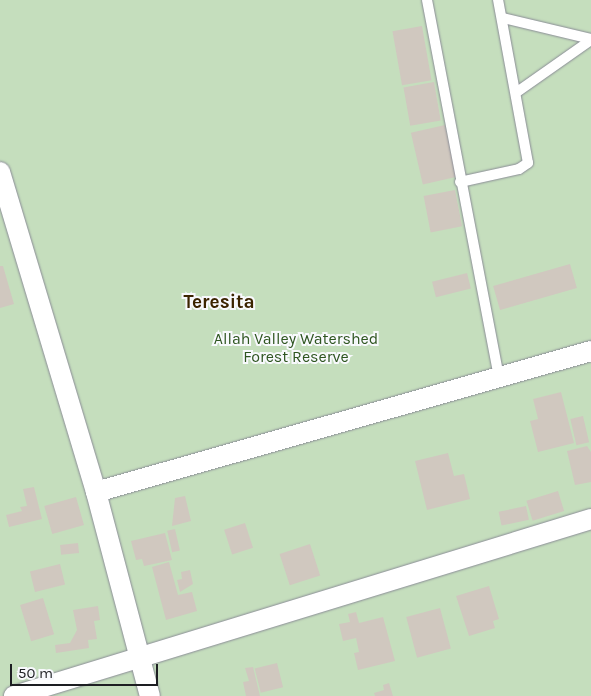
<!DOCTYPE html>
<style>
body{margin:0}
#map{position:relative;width:591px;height:696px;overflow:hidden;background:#e9ebf6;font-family:Karla,sans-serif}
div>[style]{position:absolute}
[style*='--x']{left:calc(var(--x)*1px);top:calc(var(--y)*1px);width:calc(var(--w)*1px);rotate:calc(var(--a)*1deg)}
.green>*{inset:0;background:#c5debd;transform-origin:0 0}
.building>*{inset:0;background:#d0c8bf;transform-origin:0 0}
.roads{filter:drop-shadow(0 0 1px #8a8c96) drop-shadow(0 0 1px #8a8c96)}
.service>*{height:10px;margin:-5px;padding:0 5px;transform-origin:5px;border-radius:5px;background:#fff}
.minor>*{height:20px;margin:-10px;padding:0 10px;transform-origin:10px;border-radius:10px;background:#fff}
span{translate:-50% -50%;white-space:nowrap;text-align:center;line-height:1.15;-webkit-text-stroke:4px #f8f9fd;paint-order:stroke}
.park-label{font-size:16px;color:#2e5520}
.quarter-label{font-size:19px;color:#3b2400;font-weight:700}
.scale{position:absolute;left:10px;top:664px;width:148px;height:22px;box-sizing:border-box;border:2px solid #1d1e22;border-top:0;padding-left:6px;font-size:15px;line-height:18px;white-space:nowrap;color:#1d1e22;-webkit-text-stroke:4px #f8f9fd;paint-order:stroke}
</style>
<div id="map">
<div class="green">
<div style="left:0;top:0;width:591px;height:696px"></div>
</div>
<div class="building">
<div style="left:422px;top:26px;width:55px;height:30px;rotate:80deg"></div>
<div style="left:434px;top:82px;width:39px;height:31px;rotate:80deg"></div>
<div style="left:445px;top:125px;width:53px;height:35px;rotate:77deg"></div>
<div style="left:455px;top:190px;width:37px;height:32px;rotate:79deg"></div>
<div style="left:570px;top:264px;width:25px;height:80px;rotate:74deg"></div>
<div style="clip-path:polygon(0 266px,3px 266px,14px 304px,0 308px)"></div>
<div style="left:467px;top:273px;width:16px;height:36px;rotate:76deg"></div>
<div style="clip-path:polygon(561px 392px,574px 443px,538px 452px,530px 421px,538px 419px,533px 399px)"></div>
<div style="left:583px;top:416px;width:27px;height:13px;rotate:77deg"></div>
<div style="clip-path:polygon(587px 446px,591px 452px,591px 482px,575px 485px,567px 451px)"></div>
<div style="clip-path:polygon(448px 453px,454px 476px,464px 474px,470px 499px,427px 510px,415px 461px)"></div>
<div style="clip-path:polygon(34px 487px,42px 519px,9px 527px,6px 515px,22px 511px,20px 507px,27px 506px,23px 489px)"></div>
<div style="left:558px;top:491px;width:21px;height:33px;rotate:73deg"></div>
<div style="clip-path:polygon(185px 496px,191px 521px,172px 526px,175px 498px)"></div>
<div style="left:76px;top:497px;width:29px;height:33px;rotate:74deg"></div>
<div style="left:526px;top:506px;width:14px;height:28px;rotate:78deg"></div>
<div style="left:245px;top:523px;width:26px;height:22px;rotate:72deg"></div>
<div style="left:175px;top:529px;width:22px;height:8px;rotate:77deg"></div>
<div style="clip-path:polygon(165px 533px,172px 560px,144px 566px,142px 559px,136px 560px,131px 541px)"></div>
<div style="left:78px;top:543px;width:10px;height:18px;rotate:84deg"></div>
<div style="left:310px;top:544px;width:33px;height:32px;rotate:72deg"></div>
<div style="clip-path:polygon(169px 562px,178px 595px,192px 592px,197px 611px,166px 620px,152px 567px)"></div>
<div style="left:60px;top:564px;width:21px;height:31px;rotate:76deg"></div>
<div style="clip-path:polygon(190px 570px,193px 584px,180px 592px,177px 580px,182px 579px,181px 572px)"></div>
<div style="clip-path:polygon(489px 586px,499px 619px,493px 621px,495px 628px,469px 636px,456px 596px)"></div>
<div style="left:43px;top:598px;width:38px;height:24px;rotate:73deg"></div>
<div style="clip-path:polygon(98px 606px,100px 620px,94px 621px,97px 639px,88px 640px,89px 648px,56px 653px,55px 645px,70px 643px,77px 630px,73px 610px)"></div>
<div style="left:440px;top:608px;width:42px;height:35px;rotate:75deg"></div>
<div style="clip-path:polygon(356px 612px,359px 623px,383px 617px,395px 661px,358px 670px,354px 653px,359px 652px,356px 638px,343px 641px,339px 624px,350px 622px,348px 614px)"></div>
<div style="left:277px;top:663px;width:25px;height:23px;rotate:76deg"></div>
<div style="clip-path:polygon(253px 667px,260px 696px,246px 696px,243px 682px,249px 681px,245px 668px)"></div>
<div style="clip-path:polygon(389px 683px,393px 696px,375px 696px,374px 693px,384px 690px,383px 685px)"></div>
</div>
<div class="roads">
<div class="service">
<div style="--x:427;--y:0;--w:383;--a:79.2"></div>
<div style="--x:503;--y:18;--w:90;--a:13.4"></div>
<div style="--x:517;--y:92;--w:90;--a:-35.1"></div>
<div style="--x:460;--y:182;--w:60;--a:-12.4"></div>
<div style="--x:519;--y:169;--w:11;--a:-34"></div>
<div style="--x:528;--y:163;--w:166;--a:-100.4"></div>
</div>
<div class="minor">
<div style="--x:0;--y:172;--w:334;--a:73.3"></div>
<div style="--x:96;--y:492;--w:211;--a:75.2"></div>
<div style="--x:96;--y:492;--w:515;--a:-15.9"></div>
<div style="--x:14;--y:696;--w:604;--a:-17.05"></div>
</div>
</div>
<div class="park-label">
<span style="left:296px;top:348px">Allah Valley Watershed<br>Forest Reserve</span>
</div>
<div class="quarter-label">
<span style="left:219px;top:303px">Teresita</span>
</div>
<div class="scale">50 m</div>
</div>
